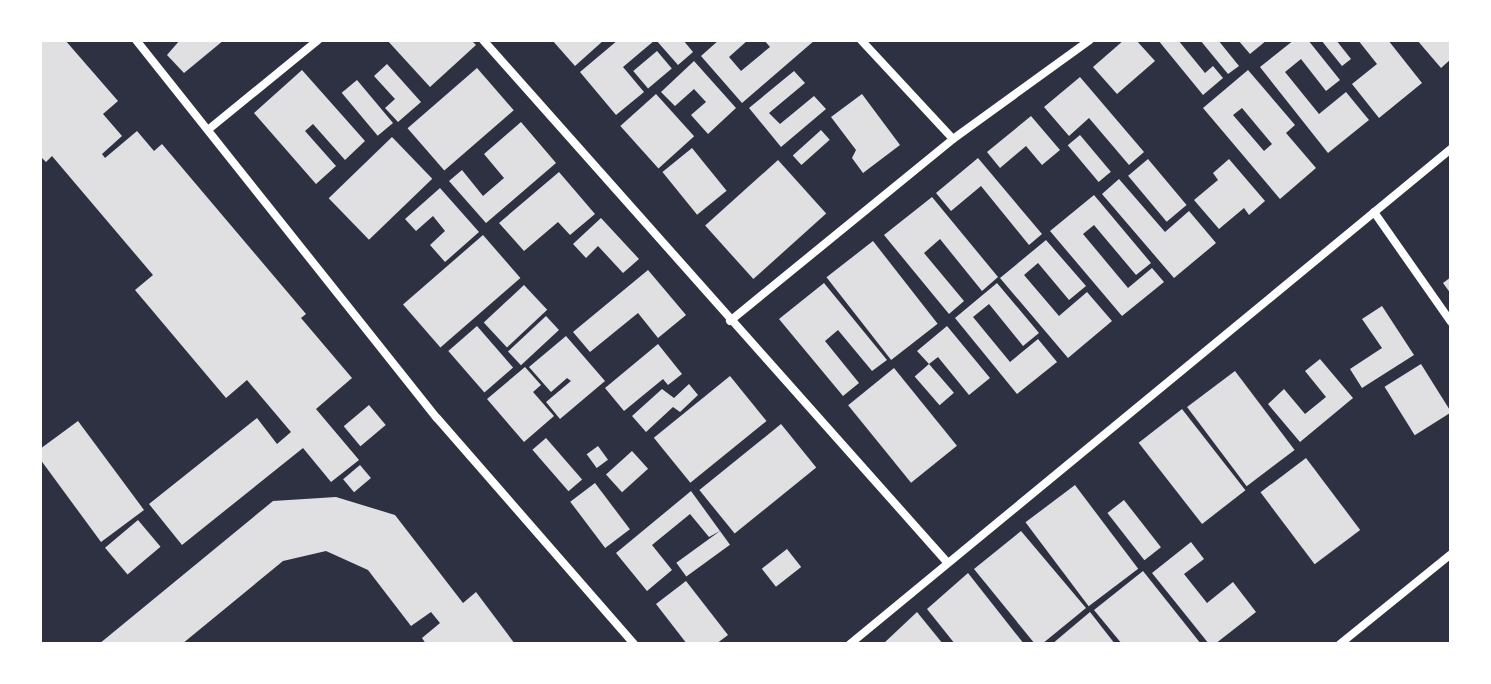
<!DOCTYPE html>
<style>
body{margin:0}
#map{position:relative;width:1491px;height:684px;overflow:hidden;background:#2d3142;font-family:Quicksand,sans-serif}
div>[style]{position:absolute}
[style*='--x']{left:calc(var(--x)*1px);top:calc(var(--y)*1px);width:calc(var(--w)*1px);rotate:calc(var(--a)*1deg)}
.building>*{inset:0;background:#e0e0e3;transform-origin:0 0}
.minor>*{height:8px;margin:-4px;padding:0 4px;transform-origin:4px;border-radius:4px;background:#fff}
span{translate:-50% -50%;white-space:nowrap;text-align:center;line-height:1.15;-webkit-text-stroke:7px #fff;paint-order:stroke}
.frame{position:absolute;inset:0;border:42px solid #fff;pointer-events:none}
</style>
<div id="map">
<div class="building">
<div style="clip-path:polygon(40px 40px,65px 40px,118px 101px,103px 114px,122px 136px,102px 154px,105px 158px,137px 131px,154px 151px,162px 144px,306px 314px,301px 318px,352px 378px,316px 409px,359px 460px,331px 482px,303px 448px,182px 545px,149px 504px,257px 418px,277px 444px,291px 432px,247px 380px,226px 398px,135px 290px,153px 275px,52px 156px,46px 162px,40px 156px)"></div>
<div style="clip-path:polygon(180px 40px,224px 40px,184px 73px,167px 55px)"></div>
<div style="clip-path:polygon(387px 40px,471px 40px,476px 45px,430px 87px)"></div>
<div style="clip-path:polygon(552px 40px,604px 40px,575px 66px)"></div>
<div style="clip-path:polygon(618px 40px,655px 40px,623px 67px,644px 92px,616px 115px,580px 72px)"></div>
<div style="clip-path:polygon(656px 40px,683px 40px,693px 52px,678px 65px)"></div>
<div style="clip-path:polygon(719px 40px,748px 40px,729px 57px,741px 71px,770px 47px,764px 40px,815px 40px,742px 103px,701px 56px)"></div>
<div style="clip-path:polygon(1124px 40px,1136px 40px,1155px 61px,1117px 94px,1093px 67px)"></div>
<div style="clip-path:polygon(1158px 40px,1178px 40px,1205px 73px,1213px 66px,1223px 78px,1203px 95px)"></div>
<div style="clip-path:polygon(1200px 40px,1218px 40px,1239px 66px,1228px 74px)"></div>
<div style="clip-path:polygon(1238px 40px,1267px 40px,1250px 54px)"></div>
<div style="clip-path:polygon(1294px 40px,1308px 40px,1340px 80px,1326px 91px,1301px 59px,1285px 72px,1319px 114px,1346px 92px,1369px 120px,1328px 153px,1260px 67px)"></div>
<div style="clip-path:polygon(1321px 40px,1336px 40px,1351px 59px,1342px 66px)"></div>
<div style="clip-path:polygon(1358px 40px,1388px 40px,1422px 83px,1379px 118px,1352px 84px,1377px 64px)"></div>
<div style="clip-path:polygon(1417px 40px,1451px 40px,1451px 59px,1441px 68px)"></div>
<div style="left:657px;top:51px;width:23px;height:31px;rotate:50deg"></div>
<div style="clip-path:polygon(694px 61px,736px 108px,708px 134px,691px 115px,706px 102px,694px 89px,675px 106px,661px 92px)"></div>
<div style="clip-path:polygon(387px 64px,421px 102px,398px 122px,385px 108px,395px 99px,374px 76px)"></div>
<div style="left:477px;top:68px;width:56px;height:92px;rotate:49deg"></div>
<div style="clip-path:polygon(302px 70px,365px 141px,345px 160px,313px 124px,305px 131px,336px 166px,316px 184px,254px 113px)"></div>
<div style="clip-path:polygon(evenodd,1248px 70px,1295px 125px,1286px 133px,1316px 168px,1280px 199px,1203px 108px,1248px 70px,1242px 108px,1272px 144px,1264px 151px,1233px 115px,1242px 108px)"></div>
<div style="clip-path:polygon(794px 71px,805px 83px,769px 113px,780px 124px,814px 96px,826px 109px,781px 147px,749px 108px)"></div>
<div style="clip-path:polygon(1080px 77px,1144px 152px,1129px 165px,1089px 118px,1069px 136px,1044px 107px)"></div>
<div style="left:357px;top:80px;width:56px;height:20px;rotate:50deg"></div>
<div style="left:656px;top:94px;width:57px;height:48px;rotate:48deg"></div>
<div style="clip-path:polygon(862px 94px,900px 145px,863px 173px,852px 158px,856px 150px,831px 117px)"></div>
<div style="clip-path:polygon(1031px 116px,1060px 150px,1042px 165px,1026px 146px,1000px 168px,987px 152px)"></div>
<div style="clip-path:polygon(521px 122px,556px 163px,486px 223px,449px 181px,462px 170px,483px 196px,504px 178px,484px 154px)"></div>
<div style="left:821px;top:130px;width:13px;height:38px;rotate:48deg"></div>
<div style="left:1080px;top:135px;width:48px;height:16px;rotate:50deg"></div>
<div style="left:392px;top:137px;width:58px;height:88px;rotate:46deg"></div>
<div style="left:692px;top:148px;width:55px;height:38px;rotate:51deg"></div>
<div style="clip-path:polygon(978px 158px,1042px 234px,1029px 245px,981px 186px,951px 211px,936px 193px)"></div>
<div style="left:1148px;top:159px;width:60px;height:26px;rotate:50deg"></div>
<div style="clip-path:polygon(1229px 159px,1265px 201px,1249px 215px,1244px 208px,1219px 229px,1194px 200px,1218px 180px,1213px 173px)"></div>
<div style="left:778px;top:160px;width:72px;height:98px;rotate:48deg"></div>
<div style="clip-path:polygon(559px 172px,595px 214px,570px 235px,558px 222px,524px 251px,499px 223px)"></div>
<div style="clip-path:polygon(1119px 179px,1165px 232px,1189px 211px,1216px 243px,1174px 278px,1102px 194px)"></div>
<div style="clip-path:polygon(440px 188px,479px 232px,445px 262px,430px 245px,445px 231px,433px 216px,416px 231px,405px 219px)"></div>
<div style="clip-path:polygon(1094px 195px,1151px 263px,1136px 275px,1094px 225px,1083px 234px,1128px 288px,1152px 268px,1164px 282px,1122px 316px,1050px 231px)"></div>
<div style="clip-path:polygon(932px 197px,998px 277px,982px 291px,940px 239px,924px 253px,964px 301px,949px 314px,884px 235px)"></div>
<div style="clip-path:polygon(601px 218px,639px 259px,623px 273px,598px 246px,586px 258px,573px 244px)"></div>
<div style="left:483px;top:235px;width:57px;height:106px;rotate:49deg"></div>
<div style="clip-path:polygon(1046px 240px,1086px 286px,1069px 300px,1038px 263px,1024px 275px,1059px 316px,1087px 292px,1112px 321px,1068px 358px,1000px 278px)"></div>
<div style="left:873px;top:241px;width:105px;height:59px;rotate:52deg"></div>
<div style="clip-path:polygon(648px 270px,686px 315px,658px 338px,638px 313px,590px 352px,573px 332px)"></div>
<div style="clip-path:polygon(1451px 277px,1451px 294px,1443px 283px)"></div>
<div style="clip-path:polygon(824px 283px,887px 360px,872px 371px,838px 330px,825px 341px,859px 383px,843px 396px,779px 319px)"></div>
<div style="clip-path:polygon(997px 283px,1039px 333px,1023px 346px,989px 304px,973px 317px,1010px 362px,1038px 339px,1057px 362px,1017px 394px,955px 318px)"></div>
<div style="left:524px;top:285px;width:34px;height:55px;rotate:47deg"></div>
<div style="clip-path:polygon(1382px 306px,1414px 355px,1362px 388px,1350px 369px,1382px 348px,1362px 319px)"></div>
<div style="left:546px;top:316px;width:19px;height:52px;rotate:47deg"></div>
<div style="left:477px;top:326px;width:55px;height:38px;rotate:49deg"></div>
<div style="clip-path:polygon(947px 326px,990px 378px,969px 395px,938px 357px,929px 364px,917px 351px)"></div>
<div style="clip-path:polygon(566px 336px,605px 381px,560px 419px,546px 402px,571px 381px,567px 378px,551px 392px,529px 367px)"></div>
<div style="clip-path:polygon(658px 344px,682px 374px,668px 385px,663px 379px,624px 411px,605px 388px)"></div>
<div style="clip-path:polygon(1320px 359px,1353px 398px,1300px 442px,1268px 404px,1284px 389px,1305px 414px,1326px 397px,1305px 371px)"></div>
<div style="left:929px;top:364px;width:38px;height:19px;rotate:49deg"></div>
<div style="left:1421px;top:364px;width:57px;height:43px;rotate:58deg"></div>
<div style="clip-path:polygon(525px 367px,541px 385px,533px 392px,554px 416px,524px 442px,487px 399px)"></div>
<div style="left:894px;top:368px;width:100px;height:59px;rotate:51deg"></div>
<div style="left:1235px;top:371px;width:99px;height:60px;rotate:53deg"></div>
<div style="left:730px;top:376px;width:58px;height:98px;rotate:51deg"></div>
<div style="clip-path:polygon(689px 384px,698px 395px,680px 412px,673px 407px,646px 432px,632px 416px,662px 389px,674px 398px)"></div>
<div style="left:369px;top:405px;width:26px;height:33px;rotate:50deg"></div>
<div style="left:1182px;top:409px;width:103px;height:55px;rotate:52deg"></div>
<div style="clip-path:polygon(78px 421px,144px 510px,101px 542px,40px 459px,40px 449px)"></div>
<div style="left:781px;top:424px;width:56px;height:105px;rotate:51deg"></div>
<div style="left:546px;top:438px;width:55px;height:18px;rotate:49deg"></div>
<div style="left:598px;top:446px;width:17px;height:14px;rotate:54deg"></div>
<div style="left:632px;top:451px;width:24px;height:35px;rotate:48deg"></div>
<div style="left:1306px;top:458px;width:90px;height:57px;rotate:53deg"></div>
<div style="left:360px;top:465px;width:17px;height:22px;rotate:50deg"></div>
<div style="left:595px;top:483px;width:58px;height:31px;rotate:53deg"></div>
<div style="left:1075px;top:485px;width:105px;height:62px;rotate:53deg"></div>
<div style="clip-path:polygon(691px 491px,720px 531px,709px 537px,690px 514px,652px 545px,672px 570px,647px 591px,616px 553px)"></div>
<div style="clip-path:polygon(336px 497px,395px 515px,463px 603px,476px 592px,515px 644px,426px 644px,422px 638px,440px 623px,431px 612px,411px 626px,368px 570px,326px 551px,283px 561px,182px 644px,99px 644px,273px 501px)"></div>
<div style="left:1124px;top:500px;width:60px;height:21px;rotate:52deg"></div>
<div style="left:138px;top:520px;width:35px;height:43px;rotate:50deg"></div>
<div style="left:720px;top:531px;width:17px;height:54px;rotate:54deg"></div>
<div style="clip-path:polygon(1021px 531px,1086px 608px,1042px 644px,1035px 644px,974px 569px)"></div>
<div style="clip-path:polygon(1191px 542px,1204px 559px,1184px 574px,1207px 603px,1233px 582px,1256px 612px,1215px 644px,1209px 644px,1152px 573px)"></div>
<div style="left:787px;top:549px;width:23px;height:32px;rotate:52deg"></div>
<div style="clip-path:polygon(1143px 571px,1201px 644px,1122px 644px,1094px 610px)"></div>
<div style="clip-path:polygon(968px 573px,1024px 644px,955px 644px,927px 609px)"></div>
<div style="clip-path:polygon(686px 581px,728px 635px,716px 644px,687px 644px,656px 604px)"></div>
<div style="clip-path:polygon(917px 612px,943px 644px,883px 644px)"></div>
<div style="clip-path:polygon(1090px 612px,1115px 644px,1052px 644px)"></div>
</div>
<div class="minor">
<div style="--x:136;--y:40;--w:483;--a:51.5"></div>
<div style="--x:437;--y:418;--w:300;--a:48.9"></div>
<div style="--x:483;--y:40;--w:697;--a:48.37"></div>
<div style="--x:861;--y:40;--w:135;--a:47.1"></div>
<div style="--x:209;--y:129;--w:141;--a:-39.2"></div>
<div style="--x:1374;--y:212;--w:134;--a:55"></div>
<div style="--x:730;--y:321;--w:288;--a:-39.2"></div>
<div style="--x:953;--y:139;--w:169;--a:-35.9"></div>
<div style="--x:850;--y:644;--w:779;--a:-39.48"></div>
<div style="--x:1340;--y:644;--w:143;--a:-39"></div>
</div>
<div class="frame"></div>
</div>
